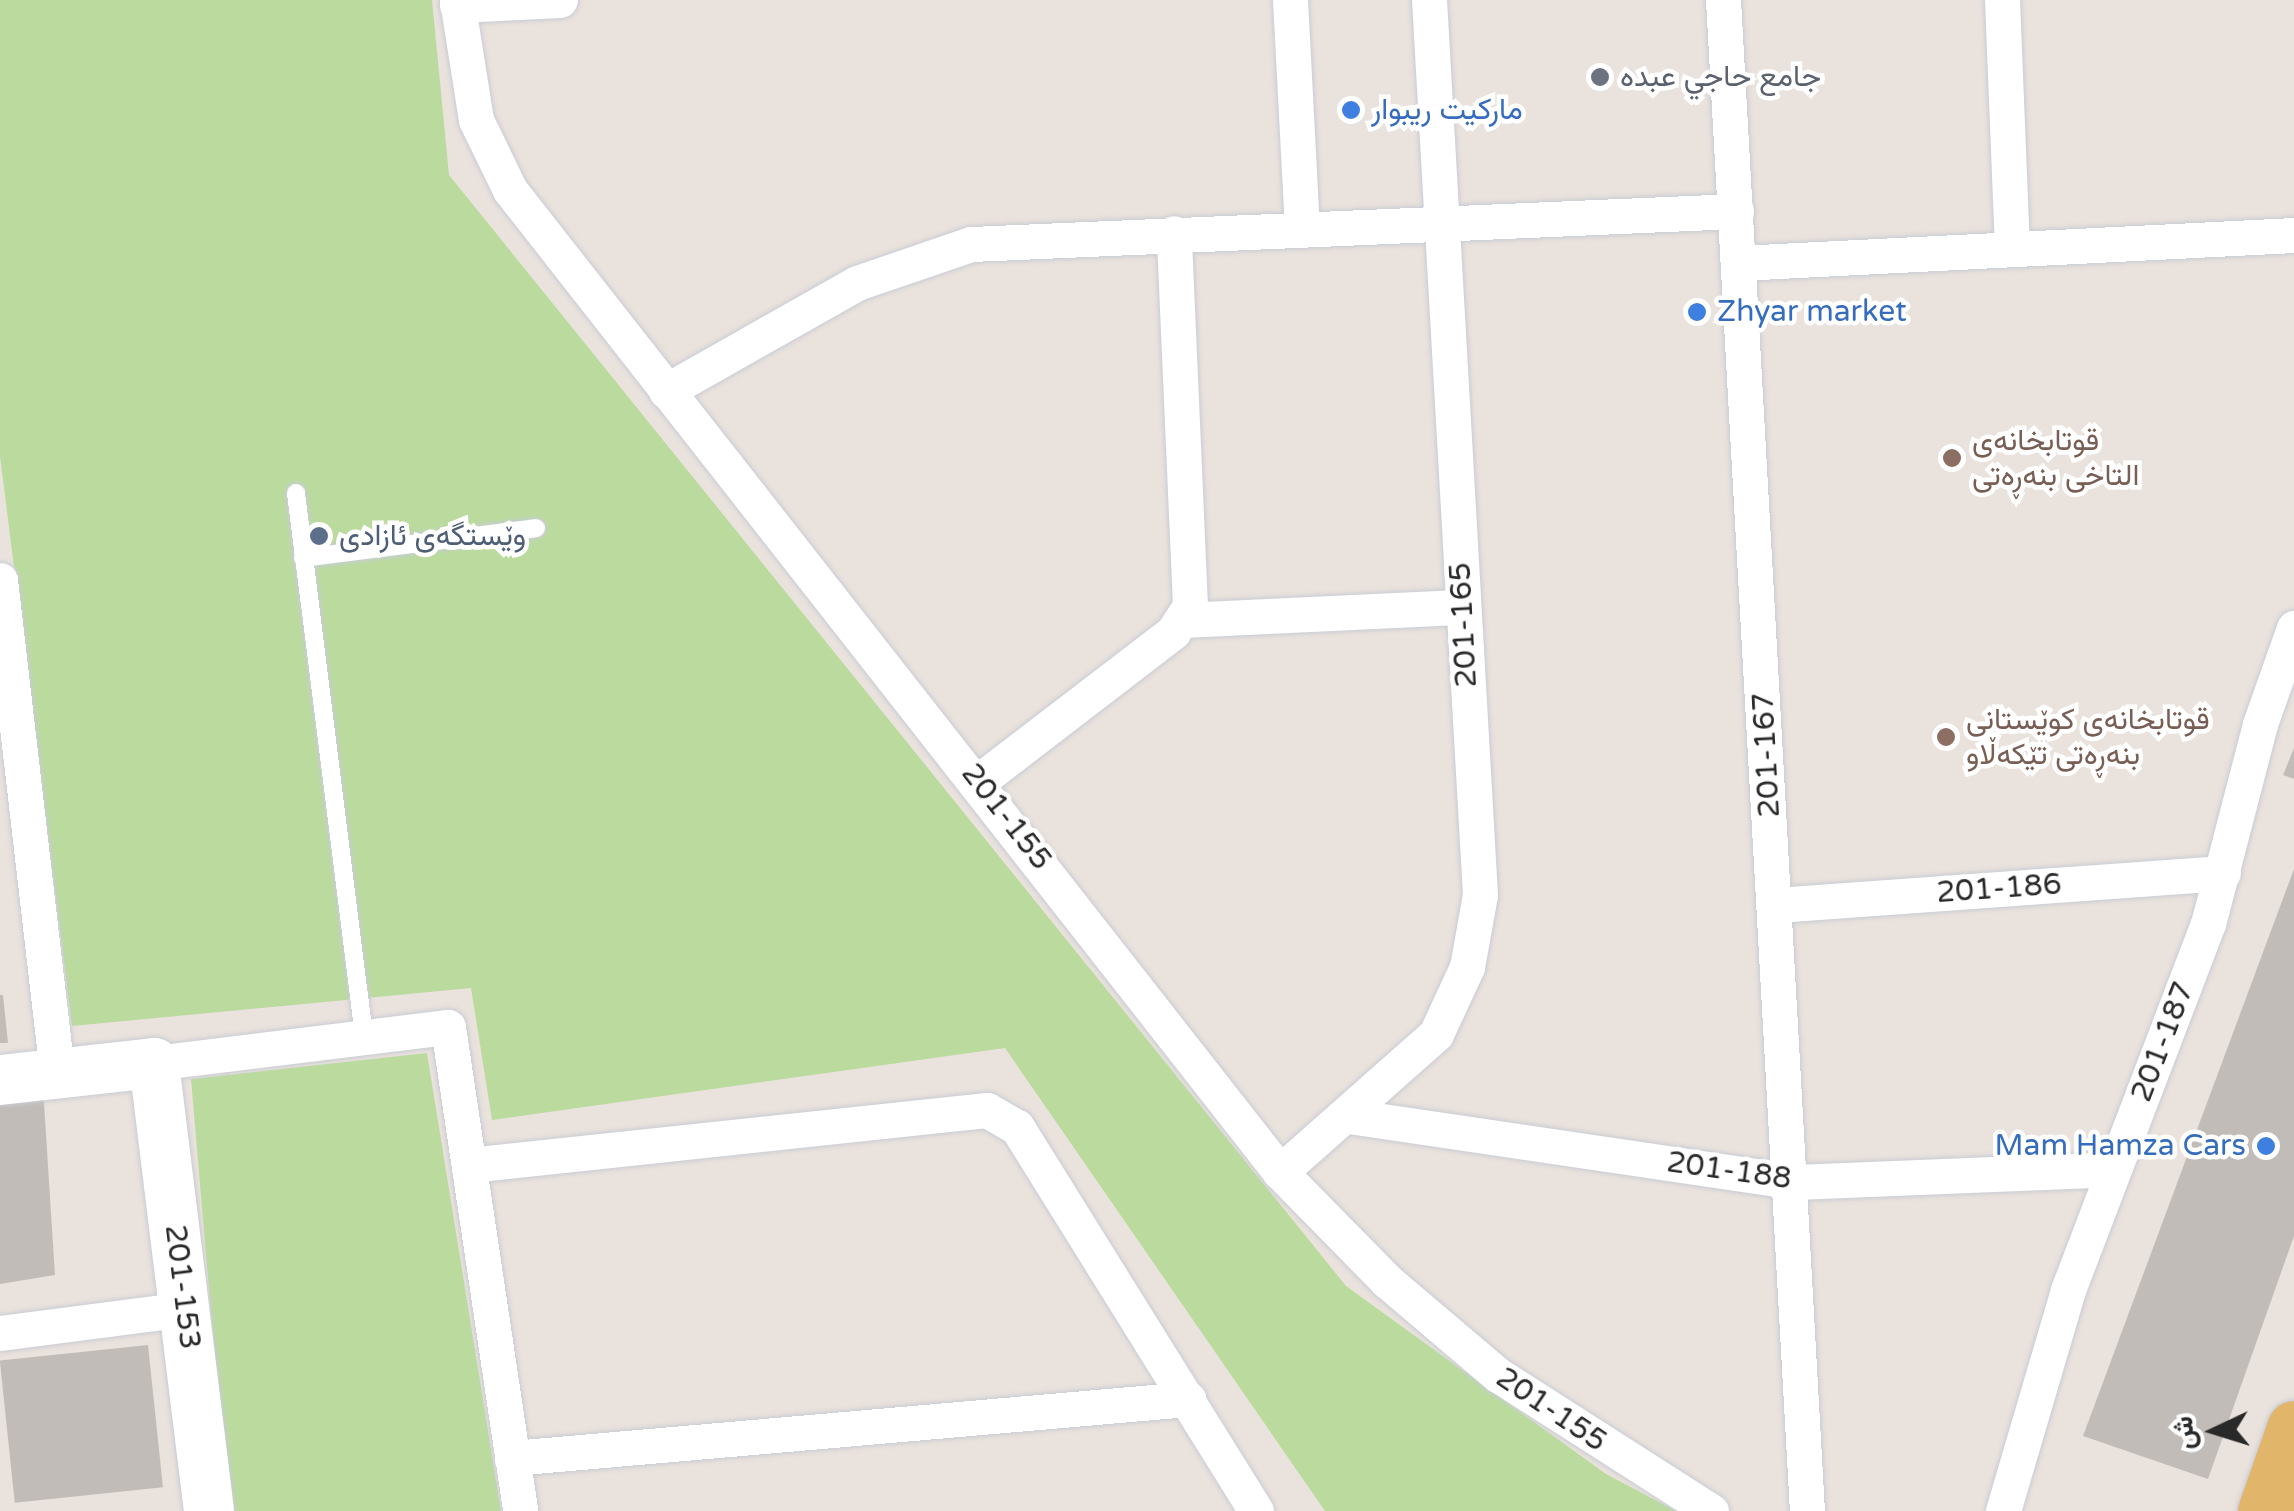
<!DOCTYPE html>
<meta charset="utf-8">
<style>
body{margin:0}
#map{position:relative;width:2294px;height:1511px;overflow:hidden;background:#eae2dc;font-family:"Varela Round",Vazirmatn,sans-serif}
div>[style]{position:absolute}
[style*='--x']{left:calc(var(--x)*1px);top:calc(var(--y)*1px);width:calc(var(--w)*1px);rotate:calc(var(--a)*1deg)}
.green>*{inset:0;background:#bbdb9e}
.building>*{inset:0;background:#c2bcb9;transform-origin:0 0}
.roads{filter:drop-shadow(0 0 2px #c8ccd5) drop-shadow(0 0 2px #c8ccd5)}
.lane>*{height:18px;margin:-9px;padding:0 9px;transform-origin:9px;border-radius:9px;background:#fff}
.street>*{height:35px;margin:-17.5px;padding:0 17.5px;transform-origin:17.5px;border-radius:17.5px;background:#fff}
.secondary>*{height:50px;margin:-25px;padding:0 25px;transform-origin:25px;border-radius:25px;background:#fff}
.primary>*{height:55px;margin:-27.5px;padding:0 27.5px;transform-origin:27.5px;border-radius:27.5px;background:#e1b66a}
.dots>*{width:28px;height:28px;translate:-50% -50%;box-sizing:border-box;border:5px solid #fff;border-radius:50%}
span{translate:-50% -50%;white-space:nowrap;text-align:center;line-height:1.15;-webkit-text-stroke:9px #fff;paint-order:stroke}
.worship-label{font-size:30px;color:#5b616d}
.left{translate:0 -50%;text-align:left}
.shop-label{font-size:30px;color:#366cbe}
.right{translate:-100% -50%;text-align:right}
.education-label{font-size:30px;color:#785e54}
.service-label{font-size:30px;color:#4e5e75}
.street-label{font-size:30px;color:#292929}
.north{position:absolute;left:2164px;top:1381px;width:100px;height:100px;-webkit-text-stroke:8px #fff;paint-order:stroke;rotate:266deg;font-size:28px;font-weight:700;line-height:40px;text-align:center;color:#292929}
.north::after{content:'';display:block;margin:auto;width:35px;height:45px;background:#292929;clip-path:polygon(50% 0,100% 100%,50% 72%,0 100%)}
</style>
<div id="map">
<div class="green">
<div style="clip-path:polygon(0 0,432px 0,449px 175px,1346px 1286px,1606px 1474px,1676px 1511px,1325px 1511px,1005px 1048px,492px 1120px,471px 988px,72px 1026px,0 456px)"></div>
<div style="clip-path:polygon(427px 1053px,501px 1511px,228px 1511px,191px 1079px)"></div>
</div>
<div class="building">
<div style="clip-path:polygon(2294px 748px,2294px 779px,2283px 775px)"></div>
<div style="clip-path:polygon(2294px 869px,2294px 1236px,2208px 1479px,2083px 1436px)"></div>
<div style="clip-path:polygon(0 995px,3px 995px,8px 1043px,0 1043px)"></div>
<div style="clip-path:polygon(43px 1088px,55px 1275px,0 1284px,0 1093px)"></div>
<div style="left:148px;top:1345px;width:143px;height:149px;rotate:84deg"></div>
</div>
<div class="roads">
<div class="lane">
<div style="--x:296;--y:493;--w:547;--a:82.86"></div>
<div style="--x:303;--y:558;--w:235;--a:-7.3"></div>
</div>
<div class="street">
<div style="--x:457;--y:0;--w:121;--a:81"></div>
<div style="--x:476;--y:120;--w:78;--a:64.1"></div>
<div style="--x:510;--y:190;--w:1248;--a:51.9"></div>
<div style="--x:1280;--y:1172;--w:153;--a:45.5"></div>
<div style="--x:1387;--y:1281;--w:145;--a:40.3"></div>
<div style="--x:1498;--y:1375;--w:253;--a:32.6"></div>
<div style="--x:1290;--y:0;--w:229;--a:87"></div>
<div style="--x:1723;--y:0;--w:1513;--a:86.82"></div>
<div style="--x:2002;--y:0;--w:246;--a:87.7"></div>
<div style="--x:457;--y:5;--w:103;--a:-2.8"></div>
<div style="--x:1739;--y:263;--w:556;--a:-2.89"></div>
<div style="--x:666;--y:391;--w:219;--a:-29.5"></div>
<div style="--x:857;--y:283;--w:120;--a:-18.9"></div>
<div style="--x:971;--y:244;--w:766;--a:-2.47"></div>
<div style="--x:0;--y:580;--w:497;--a:83.4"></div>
<div style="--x:1184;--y:620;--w:279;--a:-2.7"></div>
<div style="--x:979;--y:781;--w:245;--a:-37.5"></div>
<div style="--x:1173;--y:632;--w:31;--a:-57"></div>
<div style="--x:1190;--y:606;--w:373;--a:-92.5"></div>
<div style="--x:1776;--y:905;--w:448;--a:-4.1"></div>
<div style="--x:154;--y:1063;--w:296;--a:-7"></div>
<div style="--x:448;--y:1027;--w:489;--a:81.5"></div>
<div style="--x:1349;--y:1116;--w:450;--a:8.4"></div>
<div style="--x:1794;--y:1182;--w:319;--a:-2.3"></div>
<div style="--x:469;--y:1165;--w:521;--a:-6.06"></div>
<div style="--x:987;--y:1110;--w:34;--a:30"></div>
<div style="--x:1017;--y:1127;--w:452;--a:58.1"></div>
<div style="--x:1280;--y:1172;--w:208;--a:-41.5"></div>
<div style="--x:1436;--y:1034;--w:74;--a:-65.2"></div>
<div style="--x:1467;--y:967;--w:73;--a:-79.8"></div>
<div style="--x:1480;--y:895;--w:896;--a:-93.26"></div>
<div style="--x:0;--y:1333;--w:186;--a:-7.4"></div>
<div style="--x:512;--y:1458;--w:679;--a:-4.99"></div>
<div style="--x:2003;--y:1511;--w:230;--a:-73.6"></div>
<div style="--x:2068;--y:1290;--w:392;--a:-69.1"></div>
<div style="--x:2208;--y:924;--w:207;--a:-75.4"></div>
<div style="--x:2260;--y:724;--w:102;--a:-70.5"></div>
</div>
<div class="secondary">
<div style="--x:0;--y:1080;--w:155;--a:-6.3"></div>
<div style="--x:154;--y:1063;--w:451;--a:83"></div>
</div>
<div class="primary">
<div style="--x:2265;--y:1511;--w:88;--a:-70.7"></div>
</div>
</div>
<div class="dots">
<div style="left:1600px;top:77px;background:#6b7280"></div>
<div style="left:1351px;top:110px;background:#3f7fe0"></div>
<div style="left:1697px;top:312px;background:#3f7fe0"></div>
<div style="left:1952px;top:458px;background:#8d6e63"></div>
<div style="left:319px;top:536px;background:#5c6f8a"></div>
<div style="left:1946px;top:737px;background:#8d6e63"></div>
<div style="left:2266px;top:1146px;background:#3f7fe0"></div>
</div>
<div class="worship-label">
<span class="left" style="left:1620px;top:77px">جامع حاجي عبده</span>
</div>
<div class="shop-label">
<span class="left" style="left:1371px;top:110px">ماركيت ريبوار</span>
<span class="left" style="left:1717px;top:312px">Zhyar market</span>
<span class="right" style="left:2246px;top:1146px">Mam Hamza Cars</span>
</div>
<div class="education-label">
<span class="left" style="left:1972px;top:458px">قوتابخانەی<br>التاخی بنەڕەتی</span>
<span class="left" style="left:1966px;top:737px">قوتابخانەی کوێستانی<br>بنەڕەتی تێکەڵاو</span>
</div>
<div class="service-label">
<span class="left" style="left:339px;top:536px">وێستگەی ئازادی</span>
</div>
<div class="street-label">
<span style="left:1464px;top:625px;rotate:-93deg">201-165</span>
<span style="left:1767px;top:755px;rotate:-93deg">201-167</span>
<span style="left:1006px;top:817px;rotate:52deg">201-155</span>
<span style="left:1999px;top:889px;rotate:-4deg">201-186</span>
<span style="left:2163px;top:1042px;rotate:-69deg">201-187</span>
<span style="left:1729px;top:1171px;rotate:8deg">201-188</span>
<span style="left:182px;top:1287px;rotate:83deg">201-153</span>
<span style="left:1551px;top:1410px;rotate:34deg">201-155</span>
</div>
<div class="north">ش</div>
</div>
